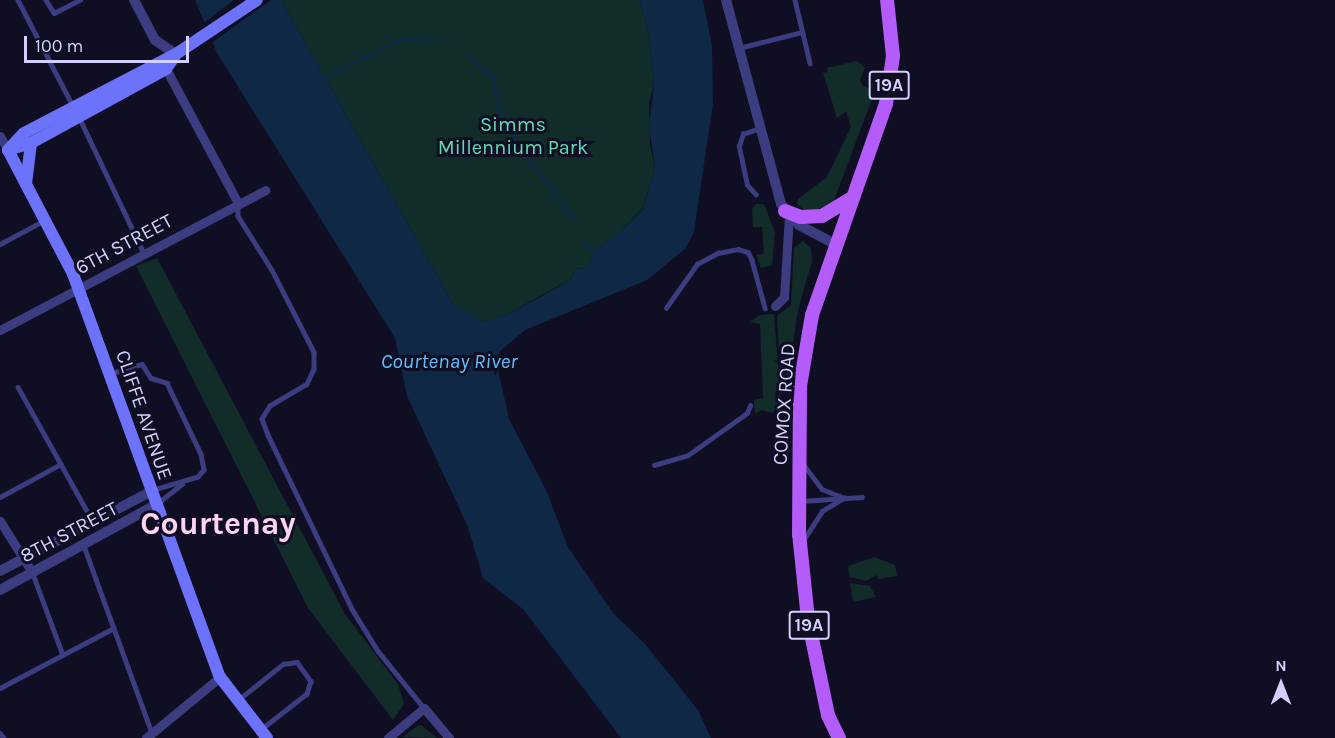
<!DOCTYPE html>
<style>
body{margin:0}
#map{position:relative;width:1335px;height:738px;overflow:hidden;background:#100e22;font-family:Karla,sans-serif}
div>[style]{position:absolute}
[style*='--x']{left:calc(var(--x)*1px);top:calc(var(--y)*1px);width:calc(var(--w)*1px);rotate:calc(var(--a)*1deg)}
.green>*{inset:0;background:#122c29}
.water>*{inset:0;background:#0f2846}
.pier>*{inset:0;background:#100e22}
.stream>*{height:3px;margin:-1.5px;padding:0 1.5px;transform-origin:1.5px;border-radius:1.5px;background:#0f2846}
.service>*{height:4.5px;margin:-2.25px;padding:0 2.25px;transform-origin:2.25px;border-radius:2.25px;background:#3b3d80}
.minor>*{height:9px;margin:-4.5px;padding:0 4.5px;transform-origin:4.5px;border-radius:4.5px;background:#3b3d80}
.tertiary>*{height:10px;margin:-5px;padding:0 5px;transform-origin:5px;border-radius:5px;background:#3b3d80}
.secondary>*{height:12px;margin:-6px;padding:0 6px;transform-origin:6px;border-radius:6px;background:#6c72fa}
.primary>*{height:14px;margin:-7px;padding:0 7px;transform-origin:7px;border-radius:7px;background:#b35cf9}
span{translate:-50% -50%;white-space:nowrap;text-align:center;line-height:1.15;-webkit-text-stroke:6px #100e22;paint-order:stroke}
.shield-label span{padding:2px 4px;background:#100e22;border:2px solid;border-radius:4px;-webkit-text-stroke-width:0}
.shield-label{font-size:18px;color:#d3d1fd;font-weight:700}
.park-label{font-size:20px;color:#60dbb3}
.street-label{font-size:20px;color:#d3d1fd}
.water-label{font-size:21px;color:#63bffa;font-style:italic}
.town-label{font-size:32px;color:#fdd3f1;font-weight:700}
.north{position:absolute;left:1251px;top:654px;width:60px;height:60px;-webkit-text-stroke:4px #100e22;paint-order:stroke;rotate:0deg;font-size:16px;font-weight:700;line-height:24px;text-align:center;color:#d3d1fd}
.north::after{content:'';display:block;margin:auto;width:21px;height:27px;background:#d3d1fd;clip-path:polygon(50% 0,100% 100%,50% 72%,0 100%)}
.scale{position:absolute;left:24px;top:36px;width:165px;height:27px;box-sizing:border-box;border:3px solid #d3d1fd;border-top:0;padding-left:8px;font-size:18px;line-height:21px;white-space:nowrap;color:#d3d1fd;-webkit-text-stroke:4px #100e22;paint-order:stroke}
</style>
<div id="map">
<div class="green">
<div style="clip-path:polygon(281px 0,640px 0,649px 37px,654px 84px,649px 103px,650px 144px,655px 167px,643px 208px,616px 236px,597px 248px,587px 268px,575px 269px,571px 279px,506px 315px,482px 322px,473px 319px,453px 304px)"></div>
<div style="clip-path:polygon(857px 61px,865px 67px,860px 80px,863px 86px,875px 91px,833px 203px,813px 211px,804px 210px,797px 204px,798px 199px,827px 177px,851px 127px,846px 111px,837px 118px,823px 73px,828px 72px,827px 68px)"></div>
<div style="clip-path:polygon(756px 204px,764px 204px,775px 232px,772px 265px,761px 268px,756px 255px,764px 254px,762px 227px,753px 227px,752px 209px)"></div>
<div style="clip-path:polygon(803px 241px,811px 249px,812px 261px,798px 310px,787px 381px,781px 386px,777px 316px,791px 305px,794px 248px)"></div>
<div style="clip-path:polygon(157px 258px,345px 614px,398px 684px,404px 704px,393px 720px,308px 608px,136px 266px)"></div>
<div style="clip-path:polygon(774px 314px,781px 405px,772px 413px,762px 410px,755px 414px,754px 400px,763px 398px,760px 324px,750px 322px,760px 315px)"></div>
<div style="clip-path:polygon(874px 557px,895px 565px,897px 576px,878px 579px,877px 575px,866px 581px,849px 577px,848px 566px)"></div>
<div style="clip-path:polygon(850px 583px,870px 586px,876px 597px,853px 602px)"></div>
<div style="clip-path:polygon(421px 725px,437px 738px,403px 737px,417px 726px)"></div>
</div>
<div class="water">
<div style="clip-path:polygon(195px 0,281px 0,453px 304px,482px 322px,506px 315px,544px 295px,571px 279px,575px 269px,587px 268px,597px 248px,616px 236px,643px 209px,655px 167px,649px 127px,654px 84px,649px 37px,640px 0,703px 0,712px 46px,713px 103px,694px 232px,685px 249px,647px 280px,525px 330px,499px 352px,497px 365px,509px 419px,546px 490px,568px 547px,613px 613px,645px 644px,698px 710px,711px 738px,621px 738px,524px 610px,483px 578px,468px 527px,407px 396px,395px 338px,217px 53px)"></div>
</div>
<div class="pier">
<div style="clip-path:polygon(234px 0,271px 0,210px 44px,202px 24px)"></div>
</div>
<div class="stream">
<div style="--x:469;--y:57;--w:32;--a:41"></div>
<div style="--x:493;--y:78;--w:26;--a:83"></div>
<div style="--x:496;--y:104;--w:51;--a:63.4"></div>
<div style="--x:519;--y:150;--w:64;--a:50.1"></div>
<div style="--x:560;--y:199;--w:23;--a:59"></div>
<div style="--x:321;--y:79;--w:89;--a:-26.6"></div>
<div style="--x:401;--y:39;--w:46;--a:-1.2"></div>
<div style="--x:583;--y:241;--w:18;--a:45"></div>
</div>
<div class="service">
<div style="--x:18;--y:0;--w:119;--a:62.6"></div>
<div style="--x:46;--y:0;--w:15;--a:58"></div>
<div style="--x:54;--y:13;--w:29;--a:-27"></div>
<div style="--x:795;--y:0;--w:65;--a:76.6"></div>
<div style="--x:739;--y:48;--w:65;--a:-14.3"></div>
<div style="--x:79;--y:117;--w:151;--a:64.5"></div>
<div style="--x:756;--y:195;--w:13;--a:-132"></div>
<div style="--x:747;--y:185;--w:40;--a:-102"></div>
<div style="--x:739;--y:146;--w:13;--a:-72"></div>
<div style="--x:743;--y:134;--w:18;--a:-19"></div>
<div style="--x:238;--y:205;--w:11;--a:90"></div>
<div style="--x:238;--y:216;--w:64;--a:57.8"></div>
<div style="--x:272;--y:270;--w:92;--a:62.9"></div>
<div style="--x:314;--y:352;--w:17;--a:90"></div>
<div style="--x:314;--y:369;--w:17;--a:115"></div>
<div style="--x:307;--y:384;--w:43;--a:149.3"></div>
<div style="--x:270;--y:406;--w:15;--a:122"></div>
<div style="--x:262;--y:419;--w:17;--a:69"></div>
<div style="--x:268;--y:435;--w:193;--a:64.2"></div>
<div style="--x:352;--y:609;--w:49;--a:58.2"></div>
<div style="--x:378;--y:651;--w:73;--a:51.1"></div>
<div style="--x:0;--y:244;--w:49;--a:-28.1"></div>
<div style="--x:666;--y:308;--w:54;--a:-54.8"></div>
<div style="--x:697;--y:264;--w:24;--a:-28"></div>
<div style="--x:718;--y:253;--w:20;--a:-11"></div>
<div style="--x:738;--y:249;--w:10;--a:17"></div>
<div style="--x:748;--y:252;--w:9;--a:63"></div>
<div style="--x:752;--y:260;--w:50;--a:74.8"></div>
<div style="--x:112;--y:373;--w:31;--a:-17"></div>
<div style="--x:142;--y:364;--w:17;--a:57"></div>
<div style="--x:151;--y:378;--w:17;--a:17"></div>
<div style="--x:167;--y:383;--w:79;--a:64.4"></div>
<div style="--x:201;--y:454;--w:16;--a:79"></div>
<div style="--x:204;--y:470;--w:9;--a:131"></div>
<div style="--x:198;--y:477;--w:46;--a:163.5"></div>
<div style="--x:18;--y:387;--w:154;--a:60.9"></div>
<div style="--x:654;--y:465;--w:35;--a:-16"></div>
<div style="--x:688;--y:455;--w:72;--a:-35.4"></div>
<div style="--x:747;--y:413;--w:8;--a:-67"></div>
<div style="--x:804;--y:465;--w:30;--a:53"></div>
<div style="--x:822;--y:489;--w:24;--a:22"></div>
<div style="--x:0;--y:497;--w:69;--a:-28.4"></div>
<div style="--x:801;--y:501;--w:61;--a:-3.8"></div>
<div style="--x:159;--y:502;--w:29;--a:-38"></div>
<div style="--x:804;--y:539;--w:33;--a:-57"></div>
<div style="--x:822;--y:511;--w:26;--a:-31"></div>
<div style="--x:84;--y:546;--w:199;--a:70"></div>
<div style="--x:33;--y:574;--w:86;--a:69.7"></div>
<div style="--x:0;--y:688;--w:127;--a:-27.8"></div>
<div style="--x:238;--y:700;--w:58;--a:-38.7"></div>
<div style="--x:283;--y:664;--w:14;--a:-8"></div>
<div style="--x:297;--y:662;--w:24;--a:54"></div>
<div style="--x:311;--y:681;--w:14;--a:107"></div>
<div style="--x:307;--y:694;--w:58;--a:142"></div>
<div style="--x:0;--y:733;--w:6;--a:51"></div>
</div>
<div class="minor">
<div style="--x:166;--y:69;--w:152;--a:61.8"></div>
<div style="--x:0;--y:136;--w:16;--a:60"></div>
<div style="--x:775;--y:306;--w:13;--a:-45"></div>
<div style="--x:784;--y:297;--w:81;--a:-86.5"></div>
<div style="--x:0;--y:330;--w:300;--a:-27.8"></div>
<div style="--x:0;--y:521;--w:60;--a:57.9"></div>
<div style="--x:146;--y:738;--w:96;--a:-39.5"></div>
<div style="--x:388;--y:738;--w:47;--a:-39.8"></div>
<div style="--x:424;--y:708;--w:39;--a:50"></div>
</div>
<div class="tertiary">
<div style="--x:134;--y:0;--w:45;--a:62.3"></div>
<div style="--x:155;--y:40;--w:25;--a:34"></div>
<div style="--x:726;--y:0;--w:211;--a:74.9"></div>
<div style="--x:781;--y:204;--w:28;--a:49"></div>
<div style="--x:799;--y:225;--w:40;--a:28"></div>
<div style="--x:0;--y:571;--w:170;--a:-27.8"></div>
<div style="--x:0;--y:590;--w:177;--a:-28.7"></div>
</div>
<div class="secondary">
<div style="--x:8;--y:150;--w:140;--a:62.3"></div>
<div style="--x:73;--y:274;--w:429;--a:70"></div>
<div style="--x:220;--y:677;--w:77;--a:52.4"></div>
<div style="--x:8;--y:150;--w:23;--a:-47"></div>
<div style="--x:24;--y:133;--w:171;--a:-27.5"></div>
<div style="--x:176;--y:54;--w:97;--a:-33.7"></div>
<div style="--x:8;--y:150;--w:24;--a:-17"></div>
<div style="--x:31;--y:143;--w:154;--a:-28.7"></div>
<div style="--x:166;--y:69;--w:18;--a:-56"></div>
<div style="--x:26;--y:184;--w:41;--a:-83"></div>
</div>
<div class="primary">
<div style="--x:785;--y:211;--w:17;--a:21"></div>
<div style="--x:801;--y:217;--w:21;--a:-3"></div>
<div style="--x:822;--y:216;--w:33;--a:-31"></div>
<div style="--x:839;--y:738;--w:25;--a:-116"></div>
<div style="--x:828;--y:715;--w:98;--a:-101.8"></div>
<div style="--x:808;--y:619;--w:85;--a:-96"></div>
<div style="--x:799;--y:534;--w:148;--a:-89.6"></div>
<div style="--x:800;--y:386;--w:72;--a:-80.4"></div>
<div style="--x:812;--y:315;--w:224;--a:-70.7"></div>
<div style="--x:886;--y:104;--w:49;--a:-81.7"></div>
<div style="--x:893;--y:56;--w:56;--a:-96.1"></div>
</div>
<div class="shield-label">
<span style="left:889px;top:85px">19A</span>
<span style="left:809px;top:625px">19A</span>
</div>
<div class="park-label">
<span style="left:513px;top:136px">Simms<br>Millennium Park</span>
</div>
<div class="street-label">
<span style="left:124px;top:244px;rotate:-28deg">6TH STREET</span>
<span style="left:784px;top:404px;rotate:-86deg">COMOX ROAD</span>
<span style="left:144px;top:415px;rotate:71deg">CLIFFE AVENUE</span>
<span style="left:69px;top:532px;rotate:-28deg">8TH STREET</span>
</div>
<div class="water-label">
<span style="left:449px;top:361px">Courtenay River</span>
</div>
<div class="town-label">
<span style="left:218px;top:524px">Courtenay</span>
</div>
<div class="north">N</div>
<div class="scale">100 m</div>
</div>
